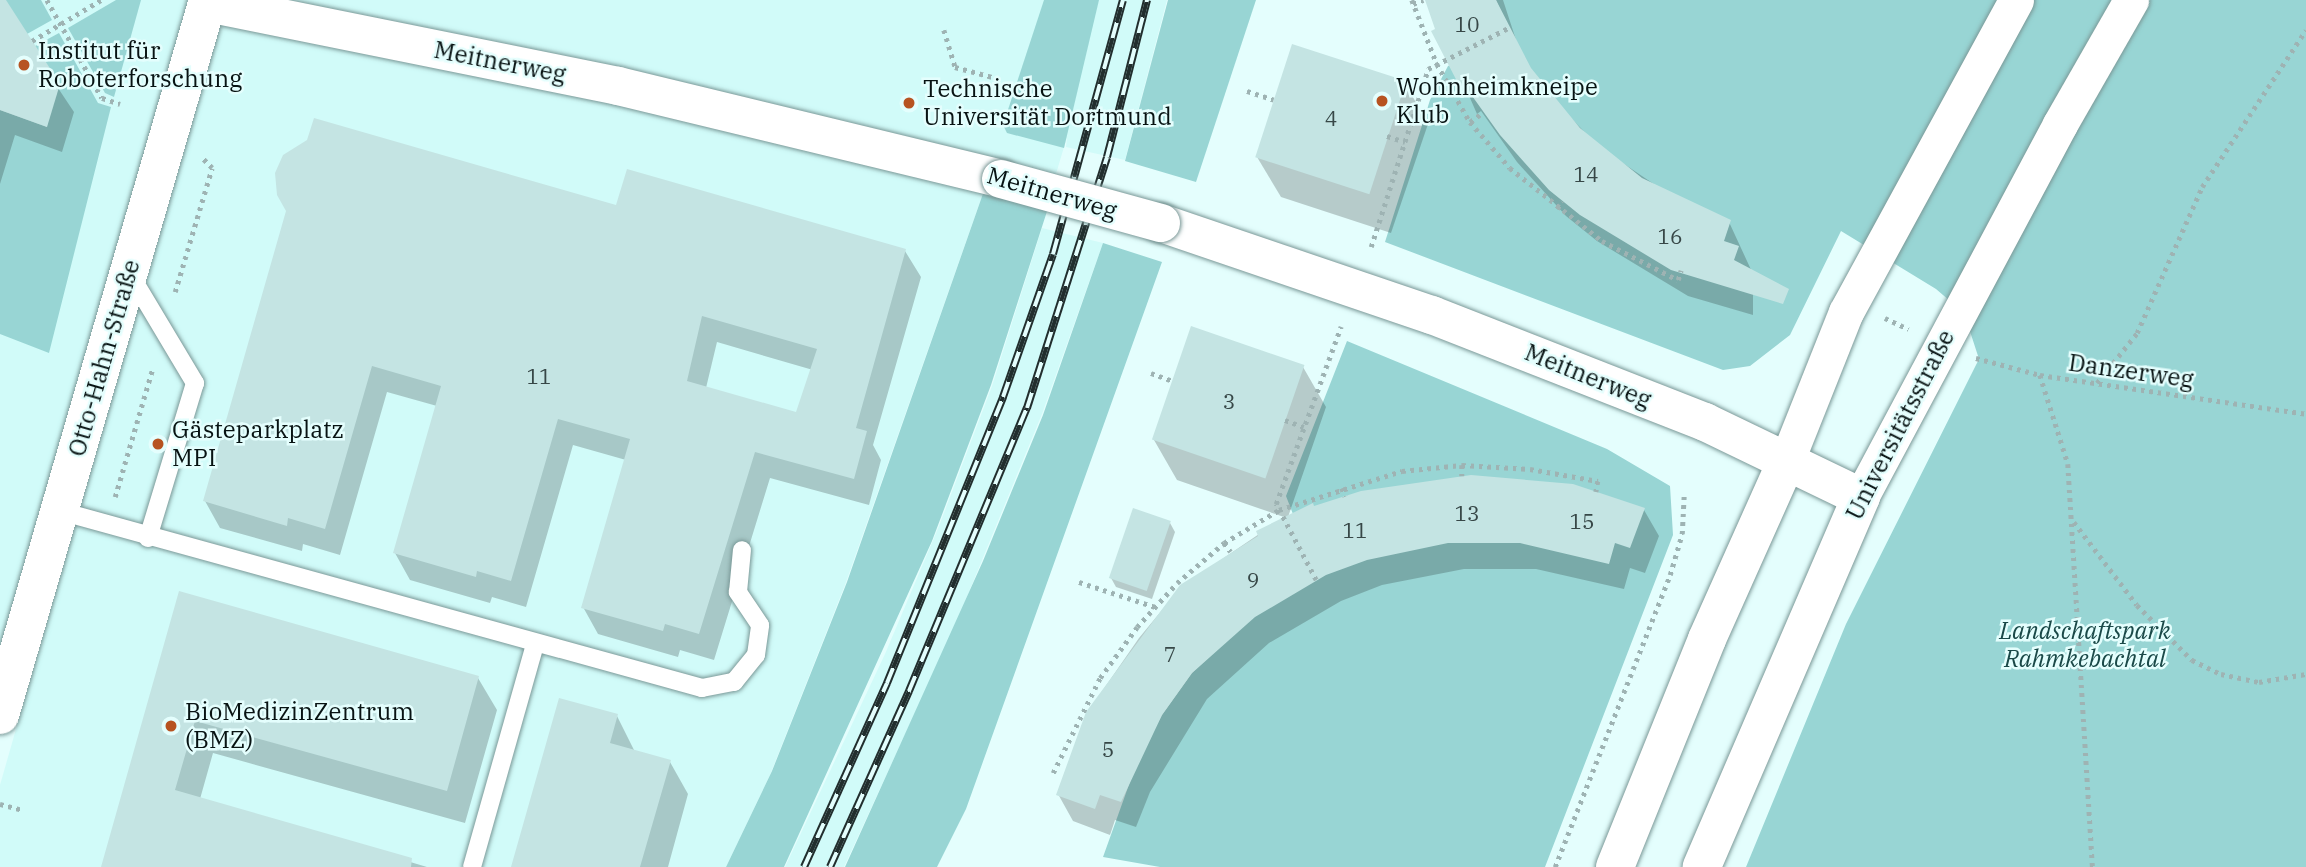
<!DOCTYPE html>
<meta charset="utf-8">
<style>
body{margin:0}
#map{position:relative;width:2306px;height:867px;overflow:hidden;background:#e4fefd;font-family:"IBM Plex Serif",serif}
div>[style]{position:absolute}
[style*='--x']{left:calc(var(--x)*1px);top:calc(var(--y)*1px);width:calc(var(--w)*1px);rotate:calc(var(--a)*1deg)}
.built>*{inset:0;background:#d1fbf9}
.green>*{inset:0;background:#98d5d4}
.shadow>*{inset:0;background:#0003}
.building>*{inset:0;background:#c4e4e3;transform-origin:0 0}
.path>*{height:4.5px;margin-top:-2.25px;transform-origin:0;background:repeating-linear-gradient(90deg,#9eb3b3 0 3.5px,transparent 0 8.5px)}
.roads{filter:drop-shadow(0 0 2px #7a9897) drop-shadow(0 0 2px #7a9897)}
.lane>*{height:18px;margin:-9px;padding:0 9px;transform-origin:9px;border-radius:9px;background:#fff}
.street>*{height:35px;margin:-17.5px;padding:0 17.5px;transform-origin:17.5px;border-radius:17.5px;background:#fff}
.secondary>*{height:38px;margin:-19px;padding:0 19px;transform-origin:19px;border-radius:19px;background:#fff}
.rail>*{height:8px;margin-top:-4px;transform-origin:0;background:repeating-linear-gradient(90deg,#e4fefd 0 16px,#222e2e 0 32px);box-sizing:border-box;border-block:2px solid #222e2e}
.bridges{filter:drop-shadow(0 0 2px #7a9897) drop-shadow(0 0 2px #7a9897)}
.secondary-bridge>*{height:38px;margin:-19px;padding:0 19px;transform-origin:19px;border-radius:19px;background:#fff}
.dots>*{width:19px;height:19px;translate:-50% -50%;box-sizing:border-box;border:4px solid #e4fefd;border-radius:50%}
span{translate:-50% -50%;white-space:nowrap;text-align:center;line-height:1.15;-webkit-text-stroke:5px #e4fefd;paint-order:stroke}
.number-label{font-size:21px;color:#374747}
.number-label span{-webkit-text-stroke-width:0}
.poi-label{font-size:24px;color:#081313}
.left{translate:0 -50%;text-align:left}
.street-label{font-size:24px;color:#081313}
.park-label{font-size:24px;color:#1a4948;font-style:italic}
</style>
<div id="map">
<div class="built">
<div style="clip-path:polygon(0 0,197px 0,0 684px)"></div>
<div style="clip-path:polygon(233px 0,1167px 0,1125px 160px,1066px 147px,1067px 137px,1053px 184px)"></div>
<div style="clip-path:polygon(221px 15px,986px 185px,845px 585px,770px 775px,726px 867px,0 867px,0 785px)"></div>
<div style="clip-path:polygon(1042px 228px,1103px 243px,1042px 414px,955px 626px,844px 867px,785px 867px,885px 654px,939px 526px,992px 386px)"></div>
</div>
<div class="green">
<div style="clip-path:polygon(3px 0,41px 0,52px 20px,27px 34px)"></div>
<div style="clip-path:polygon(116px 0,141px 0,114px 97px,105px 93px,68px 28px)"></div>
<div style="clip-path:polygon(1044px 0,1099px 0,1064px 148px,1007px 133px,1003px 125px)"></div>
<div style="clip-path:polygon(1168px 0,1256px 0,1196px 182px,1125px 161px)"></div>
<div style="clip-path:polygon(1496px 0,2306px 0,2306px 867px,1746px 867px,1846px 624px,1979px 359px,1964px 313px,1936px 289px,1841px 231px,1790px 335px,1750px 366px,1723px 370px,1385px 242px,1430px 100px,1448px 66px,1486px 45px,1505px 21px)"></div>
<div style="clip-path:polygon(59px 33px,98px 103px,111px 107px,49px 353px,0 334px,0 110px,47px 127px,35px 46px)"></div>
<div style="clip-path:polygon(986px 185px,1050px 202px,991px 385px,932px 541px,784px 867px,726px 867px,772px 771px,847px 582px)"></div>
<div style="clip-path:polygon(1103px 243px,1162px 262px,966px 809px,937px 867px,845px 867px,983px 561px,1043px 415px)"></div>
<div style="clip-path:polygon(1347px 341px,1607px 449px,1670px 486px,1673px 535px,1545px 867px,1160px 867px,1103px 857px,1136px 765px,1162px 715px,1192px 673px,1242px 627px,1308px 553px,1286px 496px)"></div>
</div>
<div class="shadow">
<div style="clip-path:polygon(1427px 0,1503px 0,1520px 52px,1544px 90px,1599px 147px,1679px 201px,1729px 222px,1753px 274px,1753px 315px,1688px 296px,1597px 241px,1566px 216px,1517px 162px,1481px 111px,1477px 114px)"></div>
<div style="clip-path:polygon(0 1px,74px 112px,62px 152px,15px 135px,0 184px)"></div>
<div style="clip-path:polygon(1405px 83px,1428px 124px,1391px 233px,1281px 197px,1257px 157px)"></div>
<div style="clip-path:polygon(evenodd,617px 208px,905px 251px,921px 277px,873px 445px,881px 460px,869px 505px,770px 478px,714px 660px,680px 650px,678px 657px,598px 634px,583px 607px,626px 460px,573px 445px,526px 607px,492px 597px,490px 603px,410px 580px,395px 553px,437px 406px,387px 392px,340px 555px,303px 544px,302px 551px,220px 528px,205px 501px,288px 211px,617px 208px,717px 342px,813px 370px,798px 414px,706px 388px,717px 342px)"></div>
<div style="clip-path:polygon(1303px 367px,1326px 407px,1288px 517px,1644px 510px,1659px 536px,1645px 573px,1630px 568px,1624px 589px,1536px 569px,1464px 569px,1382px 585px,1341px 601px,1269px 643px,1207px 699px,1150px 792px,1136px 827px,1115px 820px,1110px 835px,1073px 821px,1058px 794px,1087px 713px,1139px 638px,1181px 587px,1284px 517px,1177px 480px,1154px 440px)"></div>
<div style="clip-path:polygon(1170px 523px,1175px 532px,1152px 599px,1116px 587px,1111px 578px)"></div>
<div style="clip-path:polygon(181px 593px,478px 678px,497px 710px,465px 823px,213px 753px,200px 799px,427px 867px,102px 867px)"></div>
<div style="clip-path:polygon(617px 716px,635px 752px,670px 762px,688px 794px,668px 867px,513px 867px)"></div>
</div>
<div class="building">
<div style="clip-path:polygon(0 0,6px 0,60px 84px,47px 127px,0 110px)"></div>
<div style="clip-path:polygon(1425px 0,1496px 0,1531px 68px,1580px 128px,1642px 178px,1731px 220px,1724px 241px,1739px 246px,1734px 260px,1789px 289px,1783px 304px,1671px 270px,1580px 215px,1549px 190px,1500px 135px,1465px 86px,1461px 89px,1431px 31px,1435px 29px)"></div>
<div style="left:1292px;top:44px;width:120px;height:119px;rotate:18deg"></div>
<div style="clip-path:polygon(evenodd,314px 118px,616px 205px,627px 169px,906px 249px,856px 428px,867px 431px,854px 479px,755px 452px,699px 634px,665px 624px,663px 631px,581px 608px,630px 439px,558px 419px,511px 581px,477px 571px,476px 577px,393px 553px,441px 386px,372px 366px,325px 529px,288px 518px,287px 526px,203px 501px,286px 211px,277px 195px,275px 173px,283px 155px,307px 140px,314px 118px,702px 316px,817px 349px,796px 412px,687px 381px,702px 316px)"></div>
<div style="left:1191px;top:326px;width:120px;height:120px;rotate:19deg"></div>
<div style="clip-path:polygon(1471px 475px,1573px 484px,1645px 508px,1630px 548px,1615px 543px,1609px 564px,1520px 543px,1448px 543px,1367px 560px,1326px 575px,1255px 617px,1192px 673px,1162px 715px,1121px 802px,1100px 795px,1095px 809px,1056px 795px,1086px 712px,1180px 585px,1258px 536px,1256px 531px,1313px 503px,1314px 506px,1361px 491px)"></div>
<div style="left:1133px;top:508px;width:40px;height:74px;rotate:19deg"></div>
<div style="clip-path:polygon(179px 591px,479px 676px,447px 791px,195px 721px,175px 790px,412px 858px,411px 867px,101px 867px)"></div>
<div style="clip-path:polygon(559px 698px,618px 714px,610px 743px,671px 760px,640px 867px,511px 867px)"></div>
</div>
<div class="path">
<div style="--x:47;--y:0;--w:112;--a:60.7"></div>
<div style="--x:102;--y:98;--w:19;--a:18"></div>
<div style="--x:1412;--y:0;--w:69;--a:68.7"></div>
<div style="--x:1437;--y:64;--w:67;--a:60.4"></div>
<div style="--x:1470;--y:122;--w:61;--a:49"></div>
<div style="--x:1510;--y:168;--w:117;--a:38.4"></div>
<div style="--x:1602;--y:241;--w:85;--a:27.2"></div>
<div style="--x:1678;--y:280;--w:10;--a:-73"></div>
<div style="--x:1413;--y:4;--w:11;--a:-22"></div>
<div style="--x:944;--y:30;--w:39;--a:73"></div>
<div style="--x:955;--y:67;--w:47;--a:14.9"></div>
<div style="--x:32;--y:41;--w:80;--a:-30.7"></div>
<div style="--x:1247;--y:91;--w:28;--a:18"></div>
<div style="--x:1470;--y:122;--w:15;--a:-37"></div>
<div style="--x:1387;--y:136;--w:19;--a:18"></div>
<div style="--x:1557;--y:209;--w:9;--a:-58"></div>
<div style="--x:1371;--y:247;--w:187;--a:-72.2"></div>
<div style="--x:1428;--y:69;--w:90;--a:-27.1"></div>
<div style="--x:175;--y:292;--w:129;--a:-73.4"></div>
<div style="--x:212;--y:168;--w:13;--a:-135"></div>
<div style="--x:1885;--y:318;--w:26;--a:25"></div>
<div style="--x:1976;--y:358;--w:66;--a:14.9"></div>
<div style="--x:2040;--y:375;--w:269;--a:8.3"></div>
<div style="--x:1151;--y:373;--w:23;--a:20"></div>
<div style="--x:2040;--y:375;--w:93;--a:72.5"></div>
<div style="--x:2068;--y:464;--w:404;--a:86.5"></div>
<div style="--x:2097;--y:383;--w:64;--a:-51.3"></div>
<div style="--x:2137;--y:333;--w:160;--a:-66"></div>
<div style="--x:2202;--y:187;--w:188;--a:-56.5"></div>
<div style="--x:1285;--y:420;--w:20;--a:20"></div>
<div style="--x:1462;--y:465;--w:11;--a:90"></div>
<div style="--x:1342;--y:488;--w:9;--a:69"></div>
<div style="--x:115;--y:497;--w:135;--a:-73.7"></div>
<div style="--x:2074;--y:522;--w:104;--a:52.8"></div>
<div style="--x:2137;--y:605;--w:78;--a:45"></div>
<div style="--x:2192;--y:660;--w:32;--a:26"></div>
<div style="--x:2221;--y:674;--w:39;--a:12"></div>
<div style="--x:2259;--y:682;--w:48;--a:-9.7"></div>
<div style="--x:1224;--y:543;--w:11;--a:52"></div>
<div style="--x:1316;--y:580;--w:86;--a:-117.8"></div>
<div style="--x:1276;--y:504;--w:189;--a:-69.9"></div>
<div style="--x:1079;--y:582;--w:80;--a:18.2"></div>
<div style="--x:1053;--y:773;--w:106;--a:-63.7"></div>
<div style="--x:1100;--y:678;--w:63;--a:-54"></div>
<div style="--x:1137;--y:627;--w:59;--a:-47.7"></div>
<div style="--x:1177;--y:583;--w:62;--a:-40.4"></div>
<div style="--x:1224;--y:543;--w:64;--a:-31"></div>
<div style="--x:1279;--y:510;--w:129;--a:-17.6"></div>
<div style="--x:1402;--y:471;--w:60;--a:-5.7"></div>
<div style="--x:1462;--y:465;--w:68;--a:3.4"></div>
<div style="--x:1530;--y:469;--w:69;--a:10"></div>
<div style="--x:1598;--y:481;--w:11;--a:100"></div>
<div style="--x:0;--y:804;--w:24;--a:15"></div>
<div style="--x:1555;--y:867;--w:314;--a:-68.5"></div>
<div style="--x:1670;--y:575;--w:43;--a:-73.7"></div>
<div style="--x:1682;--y:534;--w:40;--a:-87.1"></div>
</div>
<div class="roads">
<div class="lane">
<div style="--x:131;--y:276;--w:125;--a:59.1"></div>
<div style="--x:195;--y:383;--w:162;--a:106.9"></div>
<div style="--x:60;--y:511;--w:666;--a:15.41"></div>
<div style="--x:702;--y:688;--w:33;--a:-11"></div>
<div style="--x:734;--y:682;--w:35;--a:-51"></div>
<div style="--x:756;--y:655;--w:30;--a:-82"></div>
<div style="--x:760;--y:625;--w:40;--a:-124"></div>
<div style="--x:738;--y:592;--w:42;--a:-84.6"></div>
<div style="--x:472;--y:867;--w:232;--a:-74.2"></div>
</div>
<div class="street">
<div style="--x:1787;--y:460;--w:159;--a:-68.3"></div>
<div style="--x:1846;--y:312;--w:355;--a:-61.4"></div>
<div style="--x:1861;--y:497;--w:423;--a:-61.9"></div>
<div style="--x:2060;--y:124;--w:143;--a:-60.2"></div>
</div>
<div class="secondary">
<div style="--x:207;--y:3;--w:419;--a:11.4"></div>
<div style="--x:618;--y:86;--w:394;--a:13.6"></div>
<div style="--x:1161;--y:223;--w:286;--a:18.8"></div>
<div style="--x:1432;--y:315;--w:293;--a:21.4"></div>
<div style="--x:1705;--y:422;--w:173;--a:25.7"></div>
<div style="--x:1861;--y:497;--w:403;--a:113.3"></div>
<div style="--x:0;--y:715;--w:745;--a:-73.78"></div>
<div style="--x:1615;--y:867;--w:246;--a:-68"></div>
<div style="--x:1707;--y:639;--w:196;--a:-65.9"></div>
</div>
</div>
<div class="rail">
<div style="--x:804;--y:867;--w:202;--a:-65.7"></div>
<div style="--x:887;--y:683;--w:309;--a:-67.9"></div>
<div style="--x:1003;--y:397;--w:151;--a:-70.7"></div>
<div style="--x:1053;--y:254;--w:263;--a:-74.6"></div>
<div style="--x:830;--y:867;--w:193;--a:-65.8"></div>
<div style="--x:909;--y:691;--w:307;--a:-67.4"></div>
<div style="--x:1027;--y:408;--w:263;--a:-72.3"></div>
<div style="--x:1107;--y:157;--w:162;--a:-75.7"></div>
</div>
<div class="bridges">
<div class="secondary-bridge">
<div style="--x:1001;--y:179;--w:166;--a:15.4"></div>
</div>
</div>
<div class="dots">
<div style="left:24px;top:65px;background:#b75321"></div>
<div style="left:1382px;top:101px;background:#b75321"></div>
<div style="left:909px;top:103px;background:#b75321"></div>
<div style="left:158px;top:444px;background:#b75321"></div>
<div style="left:171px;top:726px;background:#b75321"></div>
</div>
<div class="number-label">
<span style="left:1467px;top:24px">10</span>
<span style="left:1331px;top:118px">4</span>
<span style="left:1586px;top:174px">14</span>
<span style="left:1670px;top:236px">16</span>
<span style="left:539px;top:376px">11</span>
<span style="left:1229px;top:401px">3</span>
<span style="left:1467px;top:513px">13</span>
<span style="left:1582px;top:521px">15</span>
<span style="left:1355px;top:530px">11</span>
<span style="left:1253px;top:580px">9</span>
<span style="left:1170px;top:654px">7</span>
<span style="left:1108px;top:749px">5</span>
</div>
<div class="poi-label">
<span class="left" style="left:38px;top:65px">Institut für<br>Roboterforschung</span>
<span class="left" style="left:1396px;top:101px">Wohnheimkneipe<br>Klub</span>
<span class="left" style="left:923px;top:103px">Technische<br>Universität Dortmund</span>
<span class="left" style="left:172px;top:444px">Gästeparkplatz<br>MPI</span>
<span class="left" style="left:185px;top:726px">BioMedizinZentrum<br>(BMZ)</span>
</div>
<div class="street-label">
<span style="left:500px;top:62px;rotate:11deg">Meitnerweg</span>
<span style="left:1052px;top:193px;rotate:16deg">Meitnerweg</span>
<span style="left:104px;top:358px;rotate:-74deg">Otto-Hahn-Straße</span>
<span style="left:2131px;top:371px;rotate:8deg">Danzerweg</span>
<span style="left:1588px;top:376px;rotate:22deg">Meitnerweg</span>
<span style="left:1900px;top:425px;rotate:-63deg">Universitätsstraße</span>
</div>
<div class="park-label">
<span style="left:2085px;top:645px">Landschaftspark<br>Rahmkebachtal</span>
</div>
</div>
